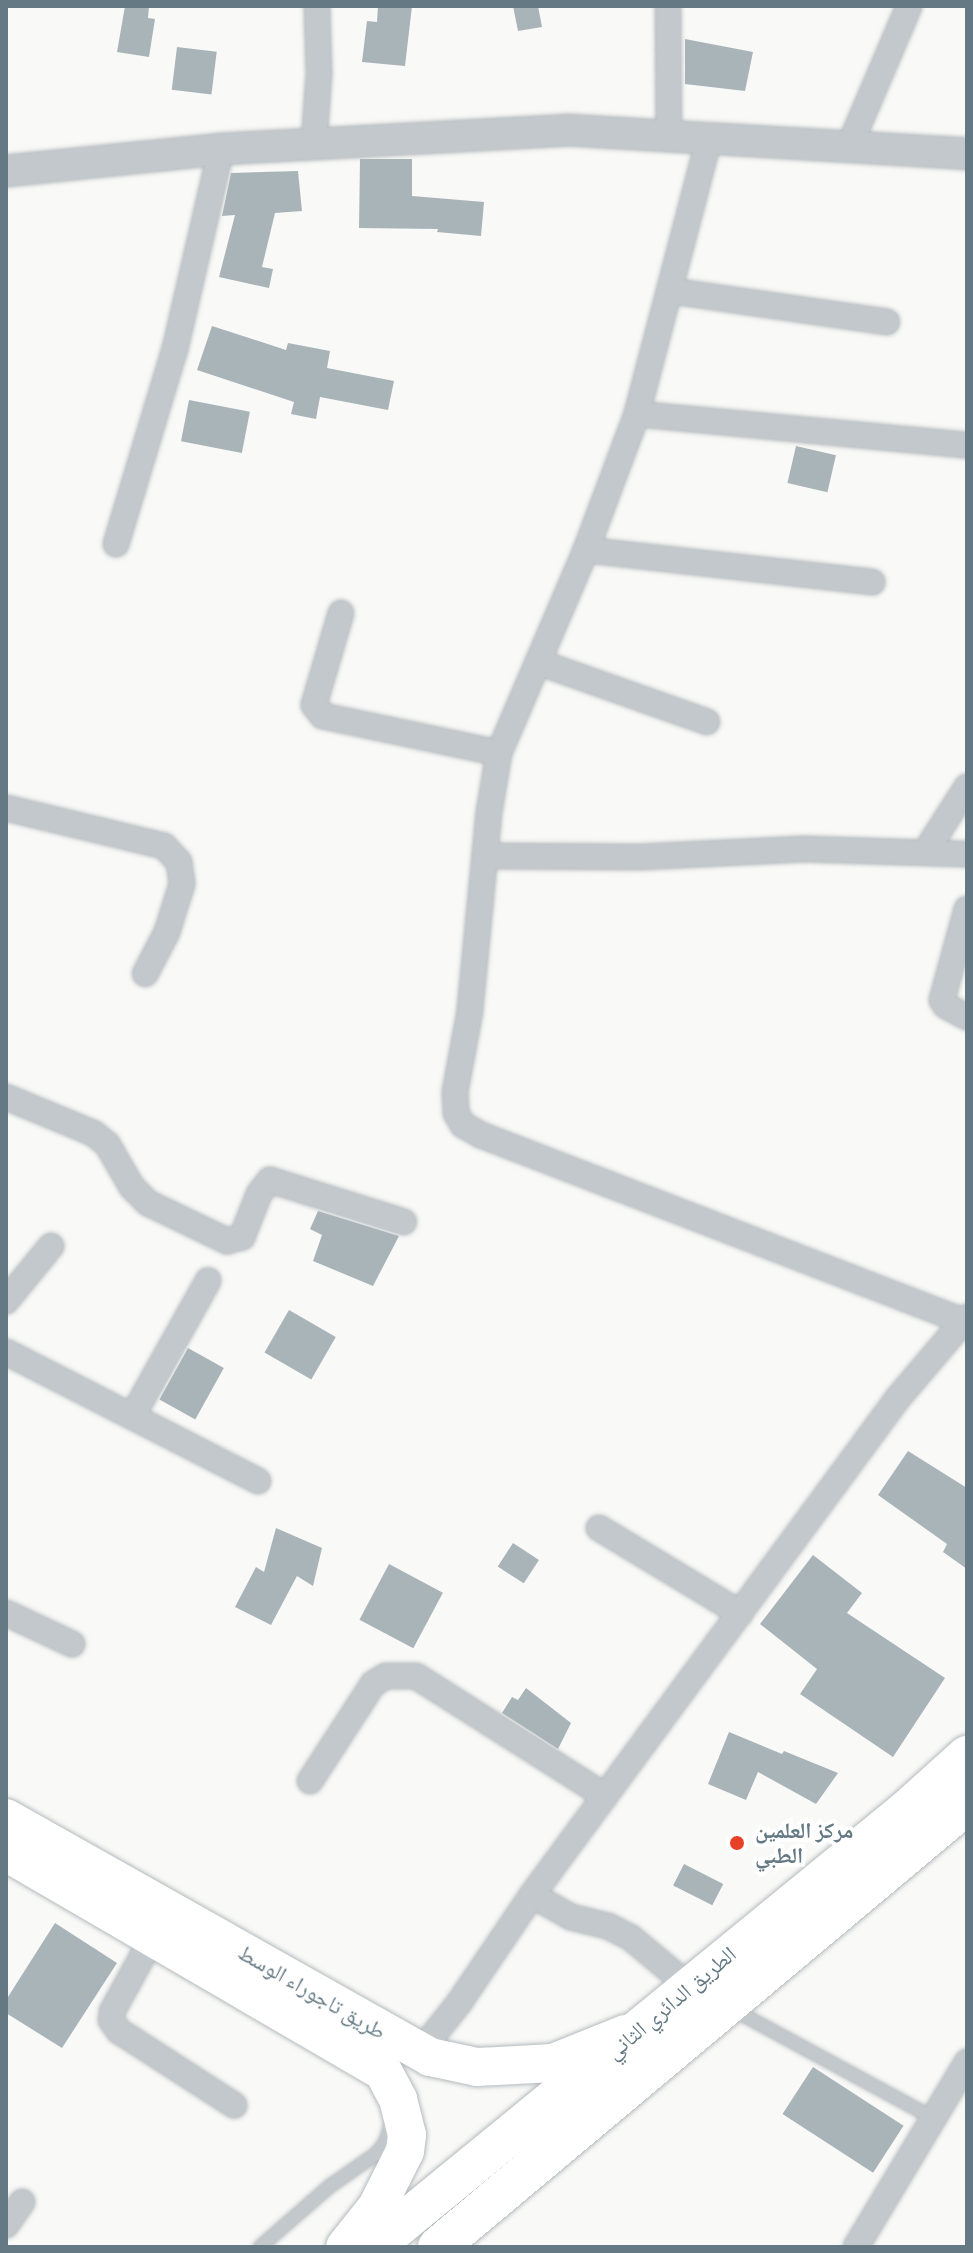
<!DOCTYPE html>
<meta charset="utf-8">
<style>
body{margin:0}
#map{position:relative;width:973px;height:2253px;overflow:hidden;background:#f9f9f7;font-family:Manrope,"Noto Naskh Arabic",sans-serif}
div>[style]{position:absolute}
[style*='--x']{left:calc(var(--x)*1px);top:calc(var(--y)*1px);width:calc(var(--w)*1px);rotate:calc(var(--a)*1deg)}
.building>*{inset:0;background:#a9b4b9;transform-origin:0 0}
.roads{filter:drop-shadow(0 0 2px #b4babe) drop-shadow(0 0 2px #b4babe)}
.service>*{height:12px;margin:-6px;padding:0 6px;transform-origin:6px;border-radius:6px;background:#c2c8cb}
.minor>*{height:24px;margin:-12px;padding:0 12px;transform-origin:12px;border-radius:12px;background:#c2c8cb}
.tertiary>*{height:30px;margin:-15px;padding:0 15px;transform-origin:15px;border-radius:15px;background:#c2c8cb}
.primary>*{height:38px;margin:-19px;padding:0 19px;transform-origin:19px;border-radius:19px;background:#fff}
.trunk>*{height:40px;margin:-20px;padding:0 20px;transform-origin:20px;border-radius:20px;background:#fff}
.dots>*{width:22px;height:22px;translate:-50% -50%;box-sizing:border-box;border:4px solid #fff;border-radius:50%}
span{translate:-50% -50%;white-space:nowrap;text-align:center;line-height:1.15;-webkit-text-stroke:8px #fff;paint-order:stroke}
.poi-label{font-size:22px;color:#647983;font-weight:700}
.left{translate:0 -50%;text-align:left}
.street-label{font-size:22px;color:#647983}
.frame{position:absolute;inset:0;border:8px solid #647983;pointer-events:none}
</style>
<div id="map">
<div class="building">
<div style="clip-path:polygon(125px 6px,149px 6px,148px 18px,155px 19px,149px 57px,117px 52px)"></div>
<div style="clip-path:polygon(378px 6px,412px 6px,405px 66px,362px 62px,367px 21px,377px 22px)"></div>
<div style="clip-path:polygon(513px 6px,538px 6px,542px 27px,518px 31px)"></div>
<div style="clip-path:polygon(685px 39px,753px 52px,745px 91px,685px 84px)"></div>
<div style="left:177px;top:47px;width:40px;height:43px;rotate:7deg"></div>
<div style="clip-path:polygon(360px 159px,412px 159px,412px 196px,484px 202px,481px 236px,437px 232px,438px 229px,359px 228px)"></div>
<div style="clip-path:polygon(298px 171px,302px 211px,275px 213px,262px 267px,273px 269px,269px 288px,219px 277px,235px 215px,222px 216px,231px 173px)"></div>
<div style="clip-path:polygon(212px 326px,286px 350px,288px 343px,330px 351px,327px 368px,394px 381px,388px 410px,320px 397px,316px 419px,291px 414px,294px 402px,197px 370px)"></div>
<div style="left:189px;top:400px;width:62px;height:42px;rotate:11deg"></div>
<div style="left:796px;top:446px;width:41px;height:38px;rotate:13deg"></div>
<div style="clip-path:polygon(318px 1211px,399px 1236px,373px 1286px,313px 1261px,322px 1235px,310px 1229px)"></div>
<div style="left:289px;top:1310px;width:54px;height:49px;rotate:30deg"></div>
<div style="left:188px;top:1348px;width:41px;height:59px;rotate:29deg"></div>
<div style="clip-path:polygon(908px 1451px,967px 1488px,967px 1569px,943px 1552px,947px 1544px,878px 1495px)"></div>
<div style="clip-path:polygon(276px 1528px,322px 1548px,313px 1586px,297px 1576px,271px 1625px,235px 1607px,256px 1567px,264px 1572px)"></div>
<div style="left:513px;top:1543px;width:31px;height:28px;rotate:33deg"></div>
<div style="clip-path:polygon(813px 1555px,862px 1593px,847px 1613px,945px 1678px,893px 1757px,800px 1694px,817px 1669px,760px 1624px)"></div>
<div style="left:389px;top:1564px;width:61px;height:63px;rotate:28deg"></div>
<div style="clip-path:polygon(526px 1688px,571px 1723px,558px 1749px,502px 1713px,512px 1697px,518px 1700px)"></div>
<div style="clip-path:polygon(729px 1732px,782px 1754px,784px 1751px,838px 1773px,816px 1804px,758px 1772px,746px 1800px,708px 1784px)"></div>
<div style="left:684px;top:1864px;width:44px;height:24px;rotate:27deg"></div>
<div style="clip-path:polygon(55px 1923px,117px 1963px,62px 2048px,6px 2013px,6px 2000px)"></div>
<div style="left:813px;top:2067px;width:108px;height:56px;rotate:33deg"></div>
</div>
<div class="roads">
<div class="service">
<div style="--x:734;--y:2010;--w:226;--a:28.5"></div>
<div style="--x:260;--y:2247;--w:93;--a:-41.1"></div>
<div style="--x:330;--y:2186;--w:56;--a:-34.8"></div>
<div style="--x:376;--y:2154;--w:14;--a:-51"></div>
<div style="--x:385;--y:2143;--w:23;--a:-72"></div>
</div>
<div class="minor">
<div style="--x:668;--y:6;--w:130;--a:89.6"></div>
<div style="--x:709;--y:139;--w:284;--a:104.7"></div>
<div style="--x:637;--y:414;--w:145;--a:110.6"></div>
<div style="--x:586;--y:550;--w:221;--a:113.2"></div>
<div style="--x:499;--y:753;--w:60;--a:99.6"></div>
<div style="--x:489;--y:812;--w:200;--a:95.5"></div>
<div style="--x:470;--y:1011;--w:82;--a:100.5"></div>
<div style="--x:455;--y:1092;--w:21;--a:87"></div>
<div style="--x:456;--y:1113;--w:14;--a:60"></div>
<div style="--x:463;--y:1125;--w:21;--a:29"></div>
<div style="--x:481;--y:1135;--w:517;--a:21.1"></div>
<div style="--x:314;--y:143;--w:69;--a:-85.9"></div>
<div style="--x:319;--y:74;--w:68;--a:-91.7"></div>
<div style="--x:849;--y:147;--w:153;--a:-66.9"></div>
<div style="--x:672;--y:291;--w:217;--a:8.2"></div>
<div style="--x:637;--y:414;--w:331;--a:5.4"></div>
<div style="--x:116;--y:544;--w:204;--a:-73.2"></div>
<div style="--x:175;--y:349;--w:205;--a:-77"></div>
<div style="--x:586;--y:550;--w:288;--a:6.4"></div>
<div style="--x:341;--y:613;--w:96;--a:106.4"></div>
<div style="--x:314;--y:705;--w:14;--a:51"></div>
<div style="--x:323;--y:716;--w:180;--a:11.9"></div>
<div style="--x:538;--y:662;--w:179;--a:19.5"></div>
<div style="--x:6;--y:808;--w:163;--a:13.5"></div>
<div style="--x:164;--y:846;--w:22;--a:47"></div>
<div style="--x:179;--y:862;--w:22;--a:82"></div>
<div style="--x:182;--y:884;--w:50;--a:107.4"></div>
<div style="--x:167;--y:932;--w:47;--a:117.6"></div>
<div style="--x:926;--y:851;--w:76;--a:-57.4"></div>
<div style="--x:486;--y:856;--w:154;--a:0.4"></div>
<div style="--x:640;--y:857;--w:164;--a:-2.8"></div>
<div style="--x:804;--y:849;--w:163;--a:1.8"></div>
<div style="--x:967;--y:909;--w:94;--a:105.4"></div>
<div style="--x:942;--y:1000;--w:7;--a:56"></div>
<div style="--x:946;--y:1006;--w:24;--a:28"></div>
<div style="--x:6;--y:1097;--w:94;--a:22.5"></div>
<div style="--x:93;--y:1133;--w:18;--a:38"></div>
<div style="--x:107;--y:1144;--w:50;--a:59.8"></div>
<div style="--x:132;--y:1187;--w:23;--a:45"></div>
<div style="--x:148;--y:1203;--w:88;--a:25.7"></div>
<div style="--x:227;--y:1241;--w:16;--a:-15"></div>
<div style="--x:242;--y:1237;--w:46;--a:-68.4"></div>
<div style="--x:259;--y:1194;--w:18;--a:-52"></div>
<div style="--x:270;--y:1180;--w:140;--a:17.4"></div>
<div style="--x:6;--y:1301;--w:71;--a:-50.7"></div>
<div style="--x:6;--y:1352;--w:283;--a:27.1"></div>
<div style="--x:133;--y:1415;--w:154;--a:-60.8"></div>
<div style="--x:599;--y:1528;--w:165;--a:31.1"></div>
<div style="--x:6;--y:1613;--w:73;--a:25.2"></div>
<div style="--x:310;--y:1781;--w:116;--a:-57"></div>
<div style="--x:373;--y:1684;--w:15;--a:-32"></div>
<div style="--x:386;--y:1676;--w:30;--a:0"></div>
<div style="--x:416;--y:1676;--w:224;--a:32.4"></div>
<div style="--x:532;--y:1895;--w:45;--a:29.4"></div>
<div style="--x:571;--y:1917;--w:38;--a:14"></div>
<div style="--x:608;--y:1926;--w:25;--a:27"></div>
<div style="--x:630;--y:1937;--w:78;--a:39.8"></div>
<div style="--x:153;--y:1937;--w:85;--a:118.7"></div>
<div style="--x:112;--y:2012;--w:8;--a:97"></div>
<div style="--x:111;--y:2020;--w:14;--a:54"></div>
<div style="--x:119;--y:2031;--w:137;--a:32.8"></div>
<div style="--x:419;--y:2053;--w:64;--a:-51.3"></div>
<div style="--x:459;--y:2003;--w:130;--a:-55.9"></div>
<div style="--x:532;--y:1895;--w:617;--a:-53.63"></div>
<div style="--x:898;--y:1398;--w:106;--a:-49.6"></div>
<div style="--x:6;--y:2225;--w:28;--a:-55"></div>
<div style="--x:856;--y:2247;--w:216;--a:-59"></div>
</div>
<div class="tertiary">
<div style="--x:6;--y:171;--w:216;--a:-5.8"></div>
<div style="--x:221;--y:149;--w:347;--a:-3.1"></div>
<div style="--x:567;--y:130;--w:401;--a:3.4"></div>
</div>
<div class="primary">
<div style="--x:6;--y:1818;--w:487;--a:29.4"></div>
<div style="--x:430;--y:2057;--w:48;--a:12"></div>
<div style="--x:477;--y:2067;--w:76;--a:-3"></div>
<div style="--x:553;--y:2063;--w:78;--a:-21.9"></div>
<div style="--x:6;--y:1852;--w:436;--a:30.2"></div>
<div style="--x:383;--y:2071;--w:32;--a:62"></div>
<div style="--x:398;--y:2099;--w:37;--a:76"></div>
<div style="--x:407;--y:2135;--w:16;--a:97"></div>
<div style="--x:405;--y:2151;--w:63;--a:116.6"></div>
<div style="--x:377;--y:2207;--w:51;--a:128.7"></div>
</div>
<div class="trunk">
<div style="--x:373;--y:2247;--w:690;--a:-39.3"></div>
<div style="--x:907;--y:1810;--w:81;--a:-42"></div>
<div style="--x:438;--y:2247;--w:690;--a:-39.94"></div>
</div>
</div>
<div class="dots">
<div style="left:737px;top:1843px;background:#e84128"></div>
</div>
<div class="poi-label">
<span class="left" style="left:755px;top:1843px">مركز العلمين<br>الطبي</span>
</div>
<div class="street-label">
<span style="left:312px;top:1992px;rotate:30deg">طريق تاجوراء الوسط</span>
<span style="left:671px;top:2003px;rotate:-40deg">الطريق الدائري الثاني</span>
</div>
<div class="frame"></div>
</div>
